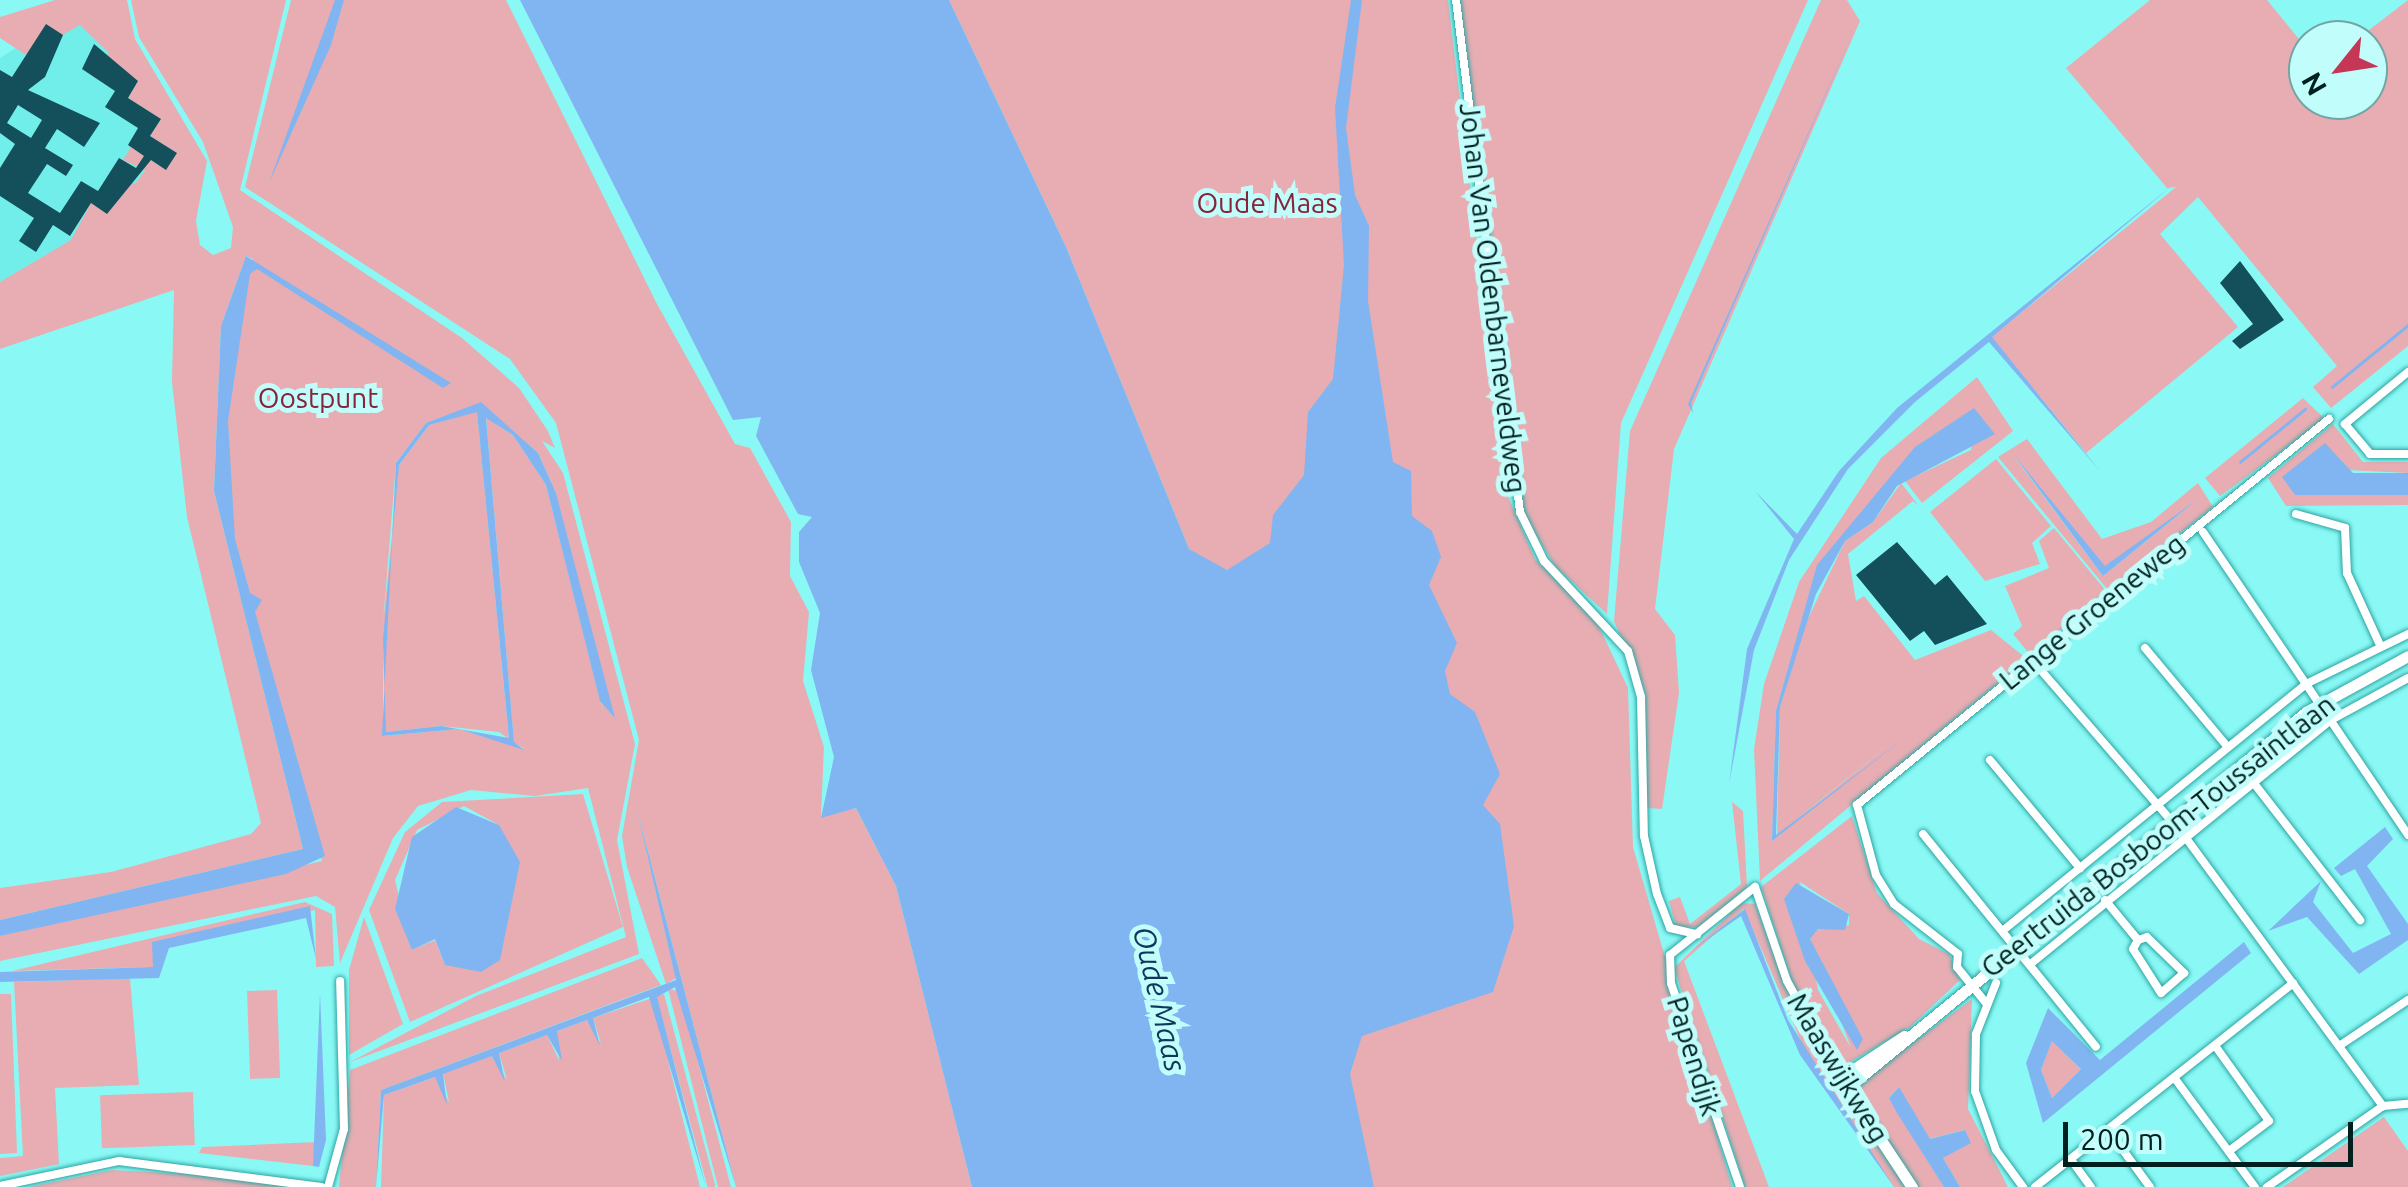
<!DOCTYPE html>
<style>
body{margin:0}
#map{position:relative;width:2408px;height:1187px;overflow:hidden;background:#8af9f5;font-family:Ubuntu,sans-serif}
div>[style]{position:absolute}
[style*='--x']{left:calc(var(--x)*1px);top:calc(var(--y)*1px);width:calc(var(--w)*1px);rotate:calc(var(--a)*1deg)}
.built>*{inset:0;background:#72eeea}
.green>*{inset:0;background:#e7adb2;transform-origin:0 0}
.water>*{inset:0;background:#81b5f1}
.stream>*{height:2.5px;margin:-1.25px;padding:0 1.25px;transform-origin:1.25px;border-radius:1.25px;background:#81b5f1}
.building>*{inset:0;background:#14505b}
.roads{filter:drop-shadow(0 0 2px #2da5a3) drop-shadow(0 0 2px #2da5a3)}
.street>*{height:8px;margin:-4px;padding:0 4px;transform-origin:4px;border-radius:4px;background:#fff}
.secondary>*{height:11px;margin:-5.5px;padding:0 5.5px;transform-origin:5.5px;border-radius:5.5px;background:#fff}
span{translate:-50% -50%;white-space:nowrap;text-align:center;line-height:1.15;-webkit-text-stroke:10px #c1fefb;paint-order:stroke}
.park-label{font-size:28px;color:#872439}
.street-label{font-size:28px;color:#002020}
.water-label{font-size:30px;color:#11365c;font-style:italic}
.north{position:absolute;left:2288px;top:20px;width:100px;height:100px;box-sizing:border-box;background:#c1fefb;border:2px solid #74a5a3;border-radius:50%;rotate:240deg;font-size:28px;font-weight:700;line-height:40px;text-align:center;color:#002020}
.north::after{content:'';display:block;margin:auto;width:35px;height:45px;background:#c63656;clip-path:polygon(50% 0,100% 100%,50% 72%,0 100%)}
.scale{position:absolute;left:2063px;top:1122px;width:290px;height:45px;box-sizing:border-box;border:5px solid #002020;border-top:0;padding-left:12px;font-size:30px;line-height:35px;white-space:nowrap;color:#002020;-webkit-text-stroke:8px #c1fefb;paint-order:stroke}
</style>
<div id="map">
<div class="built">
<div style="clip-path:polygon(91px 0,203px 163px,0 301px,0 58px)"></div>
</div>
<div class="green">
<div style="clip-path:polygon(evenodd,55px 0,127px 0,135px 39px,207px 161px,196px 221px,200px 245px,213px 255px,231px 248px,233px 227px,203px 142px,139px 37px,131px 0,286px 0,240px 190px,462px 338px,519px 388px,548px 431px,555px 448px,542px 441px,563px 473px,635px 744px,617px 840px,639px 954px,350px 1062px,476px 996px,626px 937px,588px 788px,535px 796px,471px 790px,418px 806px,393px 838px,340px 963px,335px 907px,316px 896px,0 961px,0 936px,322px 861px,221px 489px,225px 351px,253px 259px,246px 256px,221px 326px,214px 491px,303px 849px,0 920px,0 888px,111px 872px,251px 834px,261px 823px,187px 517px,172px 382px,174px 290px,0 349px,0 282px,71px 240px,91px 203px,107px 213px,128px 181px,135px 184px,145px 170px,123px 160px,131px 147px,165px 169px,177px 153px,150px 136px,161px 119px,128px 98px,138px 81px,105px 60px,109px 53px,80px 25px,26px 55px,0 38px,0 17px,55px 0,481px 403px,538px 453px,556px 493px,604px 715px,546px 485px,513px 435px,486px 417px,514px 743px,525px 749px,459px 729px,383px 736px,383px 641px,385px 732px,441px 726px,499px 732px,509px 739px,477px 411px,429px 425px,399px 465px,383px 624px,396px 463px,426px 423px,481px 403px)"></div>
<div style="clip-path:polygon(291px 0,506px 0,657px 304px,735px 444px,750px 448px,791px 522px,790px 576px,809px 612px,803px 681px,824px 747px,821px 816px,856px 808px,896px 886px,972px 1187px,736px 1187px,637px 810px,676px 978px,666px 984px,627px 867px,622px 836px,639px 740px,556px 423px,510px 359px,245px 187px)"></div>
<div style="clip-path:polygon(949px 0,1448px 0,1507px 494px,1535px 559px,1596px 620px,1628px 688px,1633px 847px,1732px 1187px,1374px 1187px,1204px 565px,1189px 549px,1066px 247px)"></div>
<div style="clip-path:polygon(1459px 0,1808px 0,1621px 423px,1607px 614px,1555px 566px,1525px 516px)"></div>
<div style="clip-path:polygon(1821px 0,1847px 0,1860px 21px,1674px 449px,1655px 609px,1675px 635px,1679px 693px,1662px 809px,1647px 808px,1645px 692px,1614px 621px,1630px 431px)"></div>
<div style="clip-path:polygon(2150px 0,2267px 0,2308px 50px,2308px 100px,2368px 100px,2368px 40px,2356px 40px,2408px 0,2408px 346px,2331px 408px,2313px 387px,2337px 366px,2198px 197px,2160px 234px,2238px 327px,2086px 453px,1991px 337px,2176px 187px,2167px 188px,2066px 68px)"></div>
<div style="clip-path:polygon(1977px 377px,2013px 431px,1922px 503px,1905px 481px,1971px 450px,1974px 408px,1849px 528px,1822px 566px,1776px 711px,1772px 841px,1903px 732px,1777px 836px,1780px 707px,1803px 629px,1845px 541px,1873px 522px,1901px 483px,1919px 506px,1913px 501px,1848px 554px,1856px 601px,1864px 596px,1915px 660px,1991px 630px,2027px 659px,1760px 881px,1754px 749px,1764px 684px,1799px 582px,1881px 458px)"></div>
<div style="clip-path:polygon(2303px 398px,2325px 419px,2220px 496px,2205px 478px)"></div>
<div style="clip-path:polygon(2333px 424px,2363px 462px,2408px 462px,2408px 473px,2347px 470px,2295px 495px,2408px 495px,2408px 505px,2286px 506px,2268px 478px)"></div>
<div style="clip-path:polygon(evenodd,2027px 439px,2102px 539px,2151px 522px,2198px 483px,2213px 507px,2108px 590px,1998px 457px,2027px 439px,2013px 455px,2105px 567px,2197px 500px,2103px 576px,2013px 455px)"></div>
<div style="clip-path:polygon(1996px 459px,2051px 526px,2032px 543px,2040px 564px,1985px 581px,1930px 512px)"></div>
<div style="clip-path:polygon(2054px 528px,2106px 591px,2031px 656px,2013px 634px,2022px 626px,2005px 586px,2049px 568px,2039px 541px)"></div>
<div style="clip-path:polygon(evenodd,583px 794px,623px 927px,410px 1022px,369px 910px,405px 832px,442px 802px,583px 794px,464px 806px,499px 825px,445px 965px,435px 940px,412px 950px,395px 880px,417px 830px,464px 806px)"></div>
<div style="clip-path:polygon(1732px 802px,1743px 811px,1747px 887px,1699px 927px,1676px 927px,1669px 901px,1680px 897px,1690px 924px,1741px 884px)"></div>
<div style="clip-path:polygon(evenodd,1852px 816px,1877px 893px,1919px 939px,1949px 954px,1960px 980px,1910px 1027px,1845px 1065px,1793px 985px,1761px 887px,1852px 816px,1800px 882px,1849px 914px,1849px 925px,1814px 930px,1810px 939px,1851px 1048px,1818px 990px,1800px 882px)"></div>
<div style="clip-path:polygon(305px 902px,332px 914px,334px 966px,316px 967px,315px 910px,153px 942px,153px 967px,12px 971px)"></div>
<div style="clip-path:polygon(1741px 903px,1755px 904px,1804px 1029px,1905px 1187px,1894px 1187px,1806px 1053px,1744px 909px,1684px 961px,1769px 1187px,1745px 1187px,1674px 968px)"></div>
<div style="clip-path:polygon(364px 917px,403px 1024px,349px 1055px,349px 970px)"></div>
<div style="clip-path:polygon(642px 958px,661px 985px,381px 1090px,376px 1187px,339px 1187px,350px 1070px)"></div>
<div style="clip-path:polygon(130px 978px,139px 1085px,55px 1088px,59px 1164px,0 1176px,0 1158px,23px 1156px,14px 982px)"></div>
<div style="clip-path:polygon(668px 989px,679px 991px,731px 1187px,718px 1187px)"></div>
<div style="left:277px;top:990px;width:88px;height:30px;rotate:88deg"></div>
<div style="clip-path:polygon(0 994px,11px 994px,17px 1153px,0 1154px)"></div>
<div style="left:664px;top:994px;width:199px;height:8px;rotate:75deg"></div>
<div style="clip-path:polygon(652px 998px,700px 1187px,381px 1187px,384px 1095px,435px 1077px,449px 1102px,443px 1073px,492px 1056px,507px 1080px,499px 1053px,547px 1035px,559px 1060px,557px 1031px,587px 1020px,601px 1044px,593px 1018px)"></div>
<div style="clip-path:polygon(1972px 999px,1968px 1109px,2008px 1187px,1960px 1187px,1943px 1158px,1970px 1143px,1964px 1130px,1929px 1139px,1898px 1088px,1889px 1098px,1944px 1187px,1917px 1187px,1866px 1109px,1860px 1082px)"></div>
<div style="clip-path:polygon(2052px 1040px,2081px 1069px,2052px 1098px,2041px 1070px)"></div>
<div style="left:193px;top:1092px;width:53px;height:93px;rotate:88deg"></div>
<div style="clip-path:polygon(2384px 1117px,2408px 1151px,2408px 1187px,2283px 1187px)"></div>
<div style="clip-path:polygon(317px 1142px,313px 1166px,199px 1153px,202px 1147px)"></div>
<div style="clip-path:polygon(112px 1170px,222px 1176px,295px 1187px,29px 1187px)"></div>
</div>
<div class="water">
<div style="clip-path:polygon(335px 0,344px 0,331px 45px,269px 183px)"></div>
<div style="clip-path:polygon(520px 0,949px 0,1066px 247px,1189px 549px,1227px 570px,1270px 543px,1273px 515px,1304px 475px,1308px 412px,1333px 379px,1344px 265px,1335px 108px,1351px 0,1362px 0,1346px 128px,1355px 195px,1369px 226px,1368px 301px,1393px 462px,1411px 471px,1412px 516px,1432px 531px,1441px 557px,1429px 585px,1457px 643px,1445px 671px,1450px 694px,1475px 712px,1500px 774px,1483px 805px,1500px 824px,1514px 926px,1493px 992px,1362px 1036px,1350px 1074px,1374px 1187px,972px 1187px,896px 886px,856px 808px,821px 818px,834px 757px,811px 670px,820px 613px,799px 562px,799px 532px,812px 517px,798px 514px,756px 436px,761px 417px,733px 420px)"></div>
<div style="clip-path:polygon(1856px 25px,1691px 403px,1693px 413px,1688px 404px,1692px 395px)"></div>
<div style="clip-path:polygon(2174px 184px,1992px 337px,2100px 471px,1989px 342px,1915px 402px,1848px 469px,1789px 560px,1754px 650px,1729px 784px,1747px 649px,1794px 539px,1755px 491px,1797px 534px,1839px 471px,1897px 408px)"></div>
<div style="clip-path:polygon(246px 256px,451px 383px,443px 388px,257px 269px,250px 274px,228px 421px,235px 539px,250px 593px,262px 600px,255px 612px,325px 856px,286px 874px,0 936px,0 920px,303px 849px,214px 491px,221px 326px)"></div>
<div style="clip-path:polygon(evenodd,481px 402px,538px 453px,556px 493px,615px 718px,600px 701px,546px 485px,513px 435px,486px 418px,514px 742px,524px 750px,459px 729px,382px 736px,396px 463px,426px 423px,481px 402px,477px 412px,509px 738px,441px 726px,386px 732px,383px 639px,399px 465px,429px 425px,477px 412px)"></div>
<div style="clip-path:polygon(1974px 408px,1995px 434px,1897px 486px,1873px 522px,1845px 541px,1816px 594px,1780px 707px,1776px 835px,1907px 736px,1772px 841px,1776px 711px,1817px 565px,1915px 447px)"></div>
<div style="clip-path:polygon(2325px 443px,2353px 473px,2408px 473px,2408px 495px,2295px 495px,2282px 477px)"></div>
<div style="clip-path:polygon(2013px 454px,2105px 566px,2198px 499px,2103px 576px)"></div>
<div style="clip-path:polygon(456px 807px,499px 825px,520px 862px,500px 960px,481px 972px,445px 965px,435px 939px,412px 950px,395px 909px,412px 837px)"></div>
<div style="clip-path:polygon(637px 810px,736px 1187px,675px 987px,657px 997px,706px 1187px,649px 997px,593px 1018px,600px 1046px,587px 1020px,557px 1031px,562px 1061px,547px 1035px,499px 1053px,505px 1082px,492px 1056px,443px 1074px,447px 1105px,435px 1077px,384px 1095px,376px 1187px,381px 1090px,676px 980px)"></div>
<div style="clip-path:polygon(2385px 827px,2393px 839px,2367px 866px,2408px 924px,2408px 940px,2359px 974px,2307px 917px,2268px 931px,2321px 881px,2313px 902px,2353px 953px,2391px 934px,2355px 869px,2341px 876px,2334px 868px)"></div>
<div style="clip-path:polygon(1796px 883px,1849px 914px,1845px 930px,1818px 929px,1810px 939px,1863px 1039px,1857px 1050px,1805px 961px,1784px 899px)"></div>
<div style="clip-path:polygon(310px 906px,316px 959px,306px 918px,169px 948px,159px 978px,0 982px,0 972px,153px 967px,152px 942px)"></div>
<div style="clip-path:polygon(1745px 909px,1788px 1020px,1894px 1187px,1800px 1055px,1741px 916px,1691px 951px)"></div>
<div style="clip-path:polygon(evenodd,2244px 942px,2251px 953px,2043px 1123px,2026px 1063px,2048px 1008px,2100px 1060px,2244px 942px,2052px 1041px,2081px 1069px,2052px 1098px,2041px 1070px,2052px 1041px)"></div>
<div style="clip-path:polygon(320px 993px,326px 1140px,319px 1167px,313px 1166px)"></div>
<div style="clip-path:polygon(1899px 1087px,1930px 1139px,1965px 1130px,1971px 1143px,1943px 1158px,1960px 1187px,1944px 1187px,1897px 1113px,1889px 1098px)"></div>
</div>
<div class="stream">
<div style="--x:2332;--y:387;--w:98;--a:-39.2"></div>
<div style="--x:2240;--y:462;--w:84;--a:-39.2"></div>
</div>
<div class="building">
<div style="clip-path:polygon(evenodd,46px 24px,63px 35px,45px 77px,28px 90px,100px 123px,84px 147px,57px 129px,45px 148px,73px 165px,66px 176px,47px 164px,28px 193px,60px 213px,81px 181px,98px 191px,119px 158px,136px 168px,144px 156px,128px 145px,138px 128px,105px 107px,115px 91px,82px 69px,94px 44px,138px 81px,128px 98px,161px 119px,150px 136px,177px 153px,166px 170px,151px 160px,107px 214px,91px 203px,70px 236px,53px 225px,36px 252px,19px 241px,34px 218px,0 196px,0 168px,15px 144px,0 133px,0 70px,12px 77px,46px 24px,18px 105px,42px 120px,31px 138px,7px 123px,18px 105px)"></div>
<div style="clip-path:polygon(2240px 261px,2284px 320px,2240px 349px,2232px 341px,2253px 324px,2220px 283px)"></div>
<div style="clip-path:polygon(1897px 542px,1935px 585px,1947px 575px,1987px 624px,1935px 645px,1924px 631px,1910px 641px,1856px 575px)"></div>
</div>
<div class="roads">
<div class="street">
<div style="--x:1456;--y:0;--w:516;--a:82.87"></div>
<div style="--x:1520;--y:512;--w:55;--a:63.9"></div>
<div style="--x:1544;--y:561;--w:123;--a:47"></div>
<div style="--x:1628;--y:651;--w:48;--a:74.2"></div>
<div style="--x:1641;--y:697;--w:139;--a:88.8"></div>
<div style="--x:1644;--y:836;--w:59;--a:77.4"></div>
<div style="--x:1657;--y:894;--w:36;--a:69"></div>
<div style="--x:1670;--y:928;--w:28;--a:13"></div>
<div style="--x:2408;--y:372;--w:82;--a:140.5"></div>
<div style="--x:2345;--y:424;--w:39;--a:50"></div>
<div style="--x:2370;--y:454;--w:38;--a:0"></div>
<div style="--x:2296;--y:514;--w:51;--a:15.9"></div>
<div style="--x:2345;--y:528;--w:45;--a:87.5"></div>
<div style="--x:2347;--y:573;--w:77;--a:65.4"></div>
<div style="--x:2203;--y:532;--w:366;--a:55.9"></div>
<div style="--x:2145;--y:648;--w:128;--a:50.1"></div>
<div style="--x:2039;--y:668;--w:225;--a:49.1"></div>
<div style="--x:2186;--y:838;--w:333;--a:53.7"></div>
<div style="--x:2383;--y:1106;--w:25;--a:-5"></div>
<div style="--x:1990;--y:760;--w:141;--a:50.2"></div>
<div style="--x:2253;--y:782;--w:175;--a:52.2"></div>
<div style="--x:1923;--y:834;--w:274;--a:50.9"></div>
<div style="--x:2105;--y:900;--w:52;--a:50.5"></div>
<div style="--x:2138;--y:940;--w:9;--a:-18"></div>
<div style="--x:2147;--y:937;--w:52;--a:44.2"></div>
<div style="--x:2184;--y:973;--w:30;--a:139"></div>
<div style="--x:2161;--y:993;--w:52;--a:-122.5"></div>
<div style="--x:2133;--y:949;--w:10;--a:-61"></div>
<div style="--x:2006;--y:928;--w:387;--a:-39.1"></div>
<div style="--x:2306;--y:684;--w:114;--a:-26.1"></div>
<div style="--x:2033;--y:962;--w:384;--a:-39.1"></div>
<div style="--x:2331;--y:720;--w:88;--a:-28.6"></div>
<div style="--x:1996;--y:983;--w:55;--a:111.4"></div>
<div style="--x:1976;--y:1034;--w:57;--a:91"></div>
<div style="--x:1975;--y:1091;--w:63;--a:70.4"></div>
<div style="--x:1996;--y:1150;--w:46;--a:53.9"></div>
<div style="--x:1986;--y:1003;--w:46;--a:-128.9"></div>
<div style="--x:1957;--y:967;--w:13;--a:-86"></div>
<div style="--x:1958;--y:954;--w:81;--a:-142"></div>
<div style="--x:1894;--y:904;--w:34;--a:-122"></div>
<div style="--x:1876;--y:875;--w:73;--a:-105.2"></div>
<div style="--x:1857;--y:805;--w:610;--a:-39.28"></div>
<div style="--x:2339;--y:1046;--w:83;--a:-33.7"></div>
<div style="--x:2216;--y:1047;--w:91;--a:54.4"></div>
<div style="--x:2269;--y:1121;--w:50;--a:143.1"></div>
<div style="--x:2176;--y:1080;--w:133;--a:53.6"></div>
<div style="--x:2109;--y:1131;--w:69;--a:53.8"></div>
<div style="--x:2072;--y:1161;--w:32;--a:54"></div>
<div style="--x:0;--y:1186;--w:122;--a:-11.9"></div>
<div style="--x:119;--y:1161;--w:204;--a:7.3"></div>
<div style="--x:328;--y:1187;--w:60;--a:-74.6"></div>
<div style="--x:344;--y:1129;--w:148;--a:-91.5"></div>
<div style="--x:1740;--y:1187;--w:215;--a:-108.7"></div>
<div style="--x:1671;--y:983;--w:28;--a:-92"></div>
<div style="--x:1670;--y:955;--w:109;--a:-38.7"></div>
<div style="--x:1755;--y:887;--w:99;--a:71.2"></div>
<div style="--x:1787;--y:981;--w:111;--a:61.3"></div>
<div style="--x:2035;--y:1187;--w:329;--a:-38.3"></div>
<div style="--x:2267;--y:1187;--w:141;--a:-34.9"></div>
</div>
<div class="secondary">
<div style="--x:1904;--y:1036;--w:77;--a:146.7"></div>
<div style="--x:1840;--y:1078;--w:131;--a:56.6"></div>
<div style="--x:1847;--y:1088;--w:593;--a:-39.32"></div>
<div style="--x:2306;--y:712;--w:116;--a:-28.8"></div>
</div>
</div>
<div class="park-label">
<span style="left:1267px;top:203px">Oude Maas</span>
<span style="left:318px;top:398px">Oostpunt</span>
</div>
<div class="street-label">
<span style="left:1493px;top:298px;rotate:83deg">Johan Van Oldenbarneveldweg</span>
<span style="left:2092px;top:612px;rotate:-39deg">Lange Groeneweg</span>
<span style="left:2158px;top:836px;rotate:-38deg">Geertruida Bosboom-Toussaintlaan</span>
<span style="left:1694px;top:1056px;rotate:73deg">Papendijk</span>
<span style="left:1838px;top:1068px;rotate:59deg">Maaswijkweg</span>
</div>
<div class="water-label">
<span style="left:1160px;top:999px;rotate:77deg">Oude Maas</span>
</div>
<div class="north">N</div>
<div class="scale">200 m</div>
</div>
